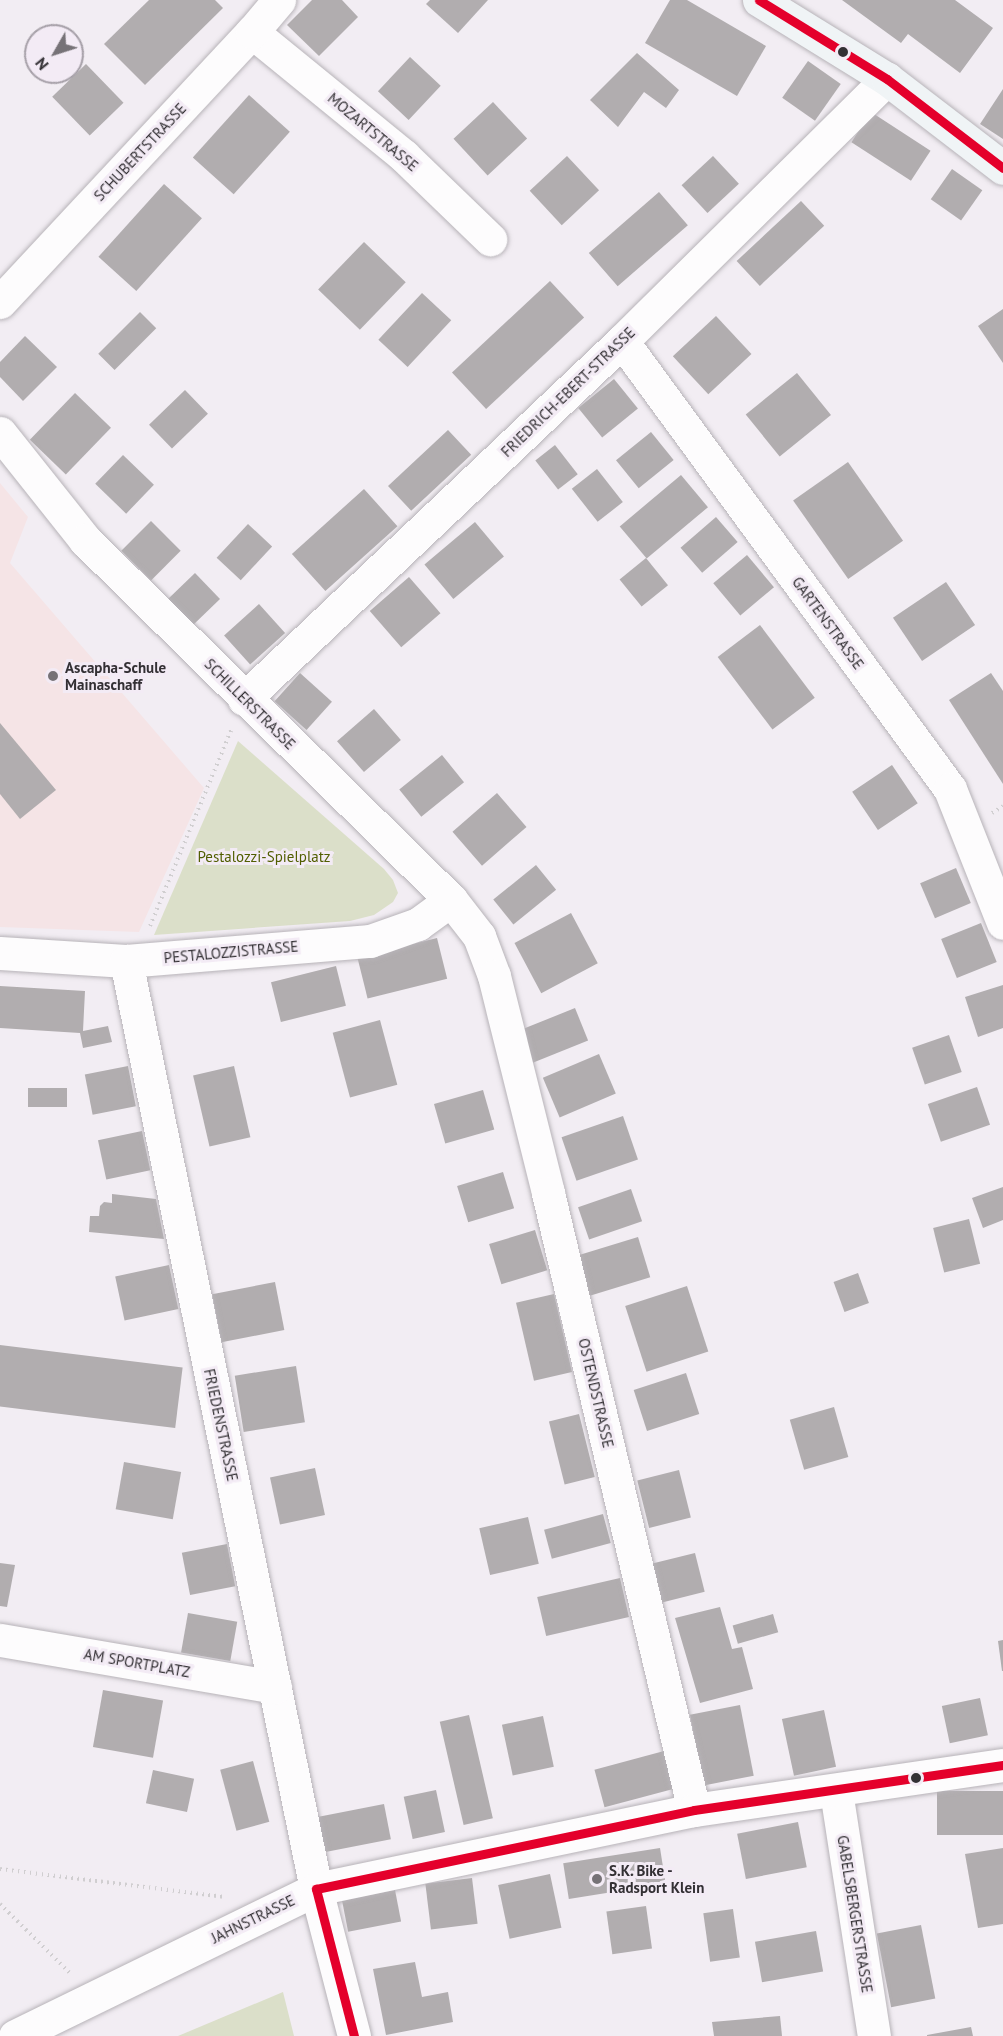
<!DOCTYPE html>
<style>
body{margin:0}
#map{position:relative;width:1003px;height:2036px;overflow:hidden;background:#f2edf3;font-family:"PT Sans",sans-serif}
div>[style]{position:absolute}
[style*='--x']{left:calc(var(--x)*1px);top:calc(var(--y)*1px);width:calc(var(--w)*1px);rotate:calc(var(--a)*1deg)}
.education>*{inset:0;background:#f5e4e6}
.green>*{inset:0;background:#dbdfc9}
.building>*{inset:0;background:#b1adaf;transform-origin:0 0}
.path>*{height:4px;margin-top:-2px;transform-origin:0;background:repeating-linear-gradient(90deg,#d0ced0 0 1.5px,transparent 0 6px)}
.roads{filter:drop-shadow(0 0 2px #b7b3b8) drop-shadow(0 0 2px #b7b3b8)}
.street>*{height:33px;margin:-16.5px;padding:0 16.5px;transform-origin:16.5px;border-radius:16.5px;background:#fdfcfd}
.secondary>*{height:33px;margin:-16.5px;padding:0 16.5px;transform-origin:16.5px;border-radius:16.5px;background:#f0f4f6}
.bus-1>*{height:9px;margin:-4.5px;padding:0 4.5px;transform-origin:4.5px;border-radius:4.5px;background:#e4002b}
.dots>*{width:16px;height:16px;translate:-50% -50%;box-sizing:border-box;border:3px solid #f3ebf5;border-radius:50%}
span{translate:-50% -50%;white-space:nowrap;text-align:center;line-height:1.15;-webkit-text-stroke:6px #f3ebf5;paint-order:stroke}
.street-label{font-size:15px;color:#333034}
.poi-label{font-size:15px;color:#333034;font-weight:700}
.left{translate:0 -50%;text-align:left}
.park-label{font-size:15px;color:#515e01}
.north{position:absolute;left:24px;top:24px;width:60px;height:60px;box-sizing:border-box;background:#f3ebf5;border:2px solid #a6a0a8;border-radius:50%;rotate:231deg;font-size:16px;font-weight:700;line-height:24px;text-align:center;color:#333034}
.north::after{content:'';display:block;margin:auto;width:21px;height:27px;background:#767277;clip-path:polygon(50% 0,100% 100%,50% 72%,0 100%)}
</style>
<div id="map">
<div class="education">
<div style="clip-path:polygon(0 483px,28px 517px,10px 563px,204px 788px,139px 932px,0 927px)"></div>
</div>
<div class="green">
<div style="clip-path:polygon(238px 741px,384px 869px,393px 880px,398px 893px,393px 902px,374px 915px,350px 921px,154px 935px)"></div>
<div style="clip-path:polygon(283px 1992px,294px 2036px,178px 2036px)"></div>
</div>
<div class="building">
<div style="clip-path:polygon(149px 0,215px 0,223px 8px,145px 85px,104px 44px)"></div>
<div style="clip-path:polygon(312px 0,342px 0,358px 17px,319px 56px,287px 25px)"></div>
<div style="clip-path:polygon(430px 0,488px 0,458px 33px,426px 4px)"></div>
<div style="clip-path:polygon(670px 0,687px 0,766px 46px,737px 96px,645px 43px)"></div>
<div style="clip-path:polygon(842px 0,955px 0,993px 28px,960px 73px,908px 34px,901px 43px)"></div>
<div style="clip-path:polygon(637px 53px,679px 90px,666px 108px,644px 92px,618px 127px,590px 100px)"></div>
<div style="left:410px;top:57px;width:42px;height:47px;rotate:43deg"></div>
<div style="left:808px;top:61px;width:40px;height:45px;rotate:35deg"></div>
<div style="left:86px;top:64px;width:54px;height:47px;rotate:46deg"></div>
<div style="clip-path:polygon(1003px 89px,1003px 139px,980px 124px)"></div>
<div style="left:249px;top:95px;width:55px;height:84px;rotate:42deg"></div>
<div style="left:493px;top:102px;width:50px;height:54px;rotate:47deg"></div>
<div style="left:871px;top:112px;width:71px;height:36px;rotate:33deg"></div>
<div style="left:567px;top:156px;width:47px;height:51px;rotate:47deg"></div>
<div style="left:713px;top:156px;width:38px;height:43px;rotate:47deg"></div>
<div style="left:952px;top:169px;width:37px;height:37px;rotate:35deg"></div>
<div style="left:164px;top:184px;width:51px;height:98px;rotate:42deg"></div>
<div style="left:659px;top:192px;width:44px;height:93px;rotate:49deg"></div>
<div style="left:801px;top:201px;width:34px;height:88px;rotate:47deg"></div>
<div style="left:364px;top:242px;width:58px;height:66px;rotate:44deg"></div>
<div style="left:550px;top:281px;width:50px;height:134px;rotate:47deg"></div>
<div style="left:422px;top:293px;width:40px;height:64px;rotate:43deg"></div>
<div style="clip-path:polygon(1003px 309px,1003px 363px,978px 326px)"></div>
<div style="left:140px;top:312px;width:23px;height:59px;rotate:45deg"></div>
<div style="left:716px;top:316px;width:52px;height:59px;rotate:47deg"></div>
<div style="clip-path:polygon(25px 336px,57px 367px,23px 401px,0 377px,0 362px)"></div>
<div style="left:797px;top:373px;width:54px;height:66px;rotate:51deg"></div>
<div style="left:614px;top:379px;width:38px;height:46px;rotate:51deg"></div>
<div style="left:185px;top:390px;width:33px;height:50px;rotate:46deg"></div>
<div style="left:75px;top:393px;width:50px;height:65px;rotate:44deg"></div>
<div style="left:448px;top:430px;width:34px;height:82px;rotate:47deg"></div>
<div style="left:651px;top:432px;width:36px;height:45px;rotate:51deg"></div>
<div style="left:555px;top:445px;width:37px;height:25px;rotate:52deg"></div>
<div style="left:123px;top:455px;width:43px;height:40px;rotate:44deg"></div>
<div style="left:848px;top:462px;width:96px;height:67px;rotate:55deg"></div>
<div style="left:597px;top:469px;width:42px;height:32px;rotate:52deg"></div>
<div style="left:681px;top:475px;width:42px;height:80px;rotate:50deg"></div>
<div style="left:364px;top:489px;width:50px;height:97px;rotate:48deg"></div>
<div style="left:716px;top:517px;width:33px;height:47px;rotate:49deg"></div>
<div style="left:151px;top:521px;width:42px;height:42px;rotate:45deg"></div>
<div style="left:475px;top:522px;width:45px;height:66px;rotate:50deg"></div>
<div style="left:248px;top:524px;width:33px;height:46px;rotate:43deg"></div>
<div style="left:747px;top:555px;width:42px;height:44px;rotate:50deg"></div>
<div style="left:646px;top:558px;width:35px;height:34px;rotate:51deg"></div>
<div style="left:195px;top:573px;width:36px;height:40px;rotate:46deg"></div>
<div style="left:409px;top:577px;width:48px;height:52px;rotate:49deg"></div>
<div style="left:946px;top:582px;width:52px;height:64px;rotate:56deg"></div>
<div style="left:259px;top:604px;width:39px;height:47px;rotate:48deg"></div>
<div style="left:760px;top:625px;width:91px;height:53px;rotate:53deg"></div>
<div style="left:300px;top:673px;width:43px;height:38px;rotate:42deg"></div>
<div style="clip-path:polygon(991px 673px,1003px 691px,1003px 784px,949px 700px)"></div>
<div style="left:374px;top:709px;width:41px;height:49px;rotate:49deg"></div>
<div style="clip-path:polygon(0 723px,56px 790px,20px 819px,0 794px)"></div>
<div style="left:442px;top:755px;width:35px;height:55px;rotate:51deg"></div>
<div style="left:892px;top:765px;width:46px;height:48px;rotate:56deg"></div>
<div style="left:497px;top:793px;width:45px;height:59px;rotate:49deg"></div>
<div style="left:536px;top:865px;width:32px;height:55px;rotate:51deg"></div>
<div style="left:956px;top:868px;width:38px;height:39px;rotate:67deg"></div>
<div style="left:571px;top:913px;width:57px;height:64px;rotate:62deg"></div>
<div style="left:981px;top:923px;width:42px;height:43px;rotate:68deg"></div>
<div style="left:437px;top:938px;width:42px;height:82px;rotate:76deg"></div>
<div style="left:336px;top:966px;width:41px;height:67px;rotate:76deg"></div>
<div style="clip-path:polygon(1003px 985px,1003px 1028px,978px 1037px,965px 997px)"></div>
<div style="clip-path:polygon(0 986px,85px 991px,83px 1031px,108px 1026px,112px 1042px,83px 1048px,80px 1033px,0 1028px)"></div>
<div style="left:575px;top:1008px;width:35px;height:61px;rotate:68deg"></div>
<div style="left:380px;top:1020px;width:67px;height:49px;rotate:75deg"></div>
<div style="left:949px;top:1035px;width:39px;height:39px;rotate:71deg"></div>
<div style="left:599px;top:1054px;width:43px;height:61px;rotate:67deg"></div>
<div style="left:128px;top:1066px;width:41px;height:44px;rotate:79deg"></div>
<div style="left:234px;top:1066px;width:73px;height:42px;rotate:77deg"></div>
<div style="left:977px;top:1087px;width:40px;height:52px;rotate:71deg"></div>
<div style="left:28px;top:1088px;width:39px;height:19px"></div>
<div style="left:483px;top:1090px;width:41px;height:51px;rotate:74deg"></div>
<div style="left:623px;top:1116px;width:46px;height:65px;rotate:71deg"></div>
<div style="left:142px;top:1131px;width:40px;height:45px;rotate:78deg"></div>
<div style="left:503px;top:1172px;width:38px;height:48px;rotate:73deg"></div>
<div style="clip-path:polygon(1003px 1187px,1003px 1220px,983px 1228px,972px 1198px)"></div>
<div style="left:631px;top:1189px;width:34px;height:56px;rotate:71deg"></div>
<div style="clip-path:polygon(112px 1194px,156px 1199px,164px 1239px,89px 1232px,90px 1216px,99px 1216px,100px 1206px,104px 1202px,112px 1203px)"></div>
<div style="left:969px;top:1219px;width:46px;height:37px;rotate:76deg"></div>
<div style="left:535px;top:1230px;width:42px;height:48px;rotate:73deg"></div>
<div style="left:638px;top:1237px;width:42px;height:64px;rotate:73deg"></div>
<div style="left:169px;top:1265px;width:45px;height:55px;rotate:78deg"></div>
<div style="left:858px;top:1273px;width:32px;height:26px;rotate:70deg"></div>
<div style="left:275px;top:1282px;width:49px;height:64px;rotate:79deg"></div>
<div style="left:687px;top:1286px;width:69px;height:65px;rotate:72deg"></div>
<div style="left:554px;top:1294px;width:80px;height:39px;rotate:77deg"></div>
<div style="left:0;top:1345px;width:184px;height:61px;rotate:7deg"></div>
<div style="left:296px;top:1366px;width:57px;height:62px;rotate:81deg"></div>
<div style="left:686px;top:1373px;width:43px;height:55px;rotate:72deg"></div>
<div style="left:834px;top:1407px;width:52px;height:46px;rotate:74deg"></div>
<div style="left:579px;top:1414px;width:65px;height:31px;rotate:76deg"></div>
<div style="left:124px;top:1462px;width:58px;height:48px;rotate:10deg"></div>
<div style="left:315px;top:1468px;width:48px;height:46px;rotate:78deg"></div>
<div style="left:679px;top:1470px;width:49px;height:43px;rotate:76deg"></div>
<div style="left:603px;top:1514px;width:30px;height:61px;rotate:75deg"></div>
<div style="left:528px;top:1517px;width:48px;height:50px;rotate:77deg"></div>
<div style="left:227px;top:1544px;width:43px;height:46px;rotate:79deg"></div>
<div style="left:695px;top:1553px;width:40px;height:47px;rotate:76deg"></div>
<div style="clip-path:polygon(0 1563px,15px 1565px,7px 1607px,0 1606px)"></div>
<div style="left:620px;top:1578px;width:40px;height:85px;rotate:77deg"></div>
<div style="clip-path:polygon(720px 1607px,732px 1649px,742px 1647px,753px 1689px,700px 1703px,675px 1618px)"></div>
<div style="left:188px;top:1613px;width:50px;height:40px;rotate:10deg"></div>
<div style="left:773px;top:1614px;width:19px;height:42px;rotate:74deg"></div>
<div style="clip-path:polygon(1003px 1640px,1003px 1671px,1002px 1671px,998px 1641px)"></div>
<div style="left:103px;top:1690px;width:61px;height:58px;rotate:10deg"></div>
<div style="left:980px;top:1698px;width:38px;height:39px;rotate:78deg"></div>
<div style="left:740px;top:1705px;width:72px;height:51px;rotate:79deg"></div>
<div style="left:824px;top:1710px;width:58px;height:43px;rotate:78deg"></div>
<div style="left:469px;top:1715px;width:106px;height:30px;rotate:77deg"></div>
<div style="left:543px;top:1716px;width:52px;height:42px;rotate:78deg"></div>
<div style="left:664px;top:1751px;width:39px;height:72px;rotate:75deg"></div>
<div style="left:253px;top:1761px;width:63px;height:34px;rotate:75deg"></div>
<div style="left:153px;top:1770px;width:42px;height:34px;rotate:12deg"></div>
<div style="left:436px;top:1790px;width:43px;height:33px;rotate:78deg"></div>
<div style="left:1003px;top:1791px;width:44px;height:66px;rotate:90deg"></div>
<div style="left:384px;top:1804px;width:36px;height:73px;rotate:79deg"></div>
<div style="left:798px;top:1822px;width:46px;height:62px;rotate:79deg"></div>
<div style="left:660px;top:1848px;width:36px;height:98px;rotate:81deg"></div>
<div style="clip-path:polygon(1003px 1848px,1003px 1924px,978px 1928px,965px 1854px)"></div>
<div style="left:550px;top:1874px;width:55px;height:53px;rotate:78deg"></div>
<div style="left:472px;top:1878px;width:46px;height:47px;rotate:83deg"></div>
<div style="left:395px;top:1890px;width:32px;height:54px;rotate:79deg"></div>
<div style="left:646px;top:1906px;width:43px;height:40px;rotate:82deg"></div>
<div style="left:733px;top:1909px;width:49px;height:30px;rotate:82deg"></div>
<div style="left:921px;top:1925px;width:75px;height:45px;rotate:79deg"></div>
<div style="left:816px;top:1931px;width:41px;height:62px;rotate:80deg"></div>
<div style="clip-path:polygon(415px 1962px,422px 1997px,448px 1992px,453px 2022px,386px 2035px,373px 1969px)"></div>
<div style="clip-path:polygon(780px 2016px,782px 2036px,714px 2036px,712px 2022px)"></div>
<div style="clip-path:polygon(971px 2027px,973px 2036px,927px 2036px,927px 2035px)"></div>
</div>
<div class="path">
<div style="--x:992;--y:813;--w:13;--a:-32"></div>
<div style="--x:150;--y:926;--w:214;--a:-67.5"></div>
<div style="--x:0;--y:1869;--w:227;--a:7.1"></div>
<div style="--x:0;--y:1904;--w:98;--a:44.6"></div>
</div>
<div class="roads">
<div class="street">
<div style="--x:252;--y:32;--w:196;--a:39.2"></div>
<div style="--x:404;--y:156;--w:120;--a:44"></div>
<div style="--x:0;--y:302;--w:369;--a:-47"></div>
<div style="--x:252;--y:32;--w:42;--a:-49.8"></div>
<div style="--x:622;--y:341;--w:555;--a:53.79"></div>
<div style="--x:950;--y:789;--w:144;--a:68.4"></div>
<div style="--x:0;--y:433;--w:137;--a:51.5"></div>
<div style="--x:85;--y:540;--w:513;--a:44.53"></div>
<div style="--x:451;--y:900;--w:46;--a:52.1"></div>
<div style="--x:479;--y:936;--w:43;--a:69.4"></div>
<div style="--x:494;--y:976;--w:224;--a:76"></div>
<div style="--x:548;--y:1193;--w:634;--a:76.69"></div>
<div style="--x:244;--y:699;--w:521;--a:-43.44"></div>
<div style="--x:622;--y:341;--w:373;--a:-44.7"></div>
<div style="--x:0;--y:953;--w:126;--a:3.6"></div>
<div style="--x:126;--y:961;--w:245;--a:-4.7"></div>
<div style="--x:370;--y:941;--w:51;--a:-19.5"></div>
<div style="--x:418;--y:924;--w:41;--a:-36"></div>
<div style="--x:126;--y:961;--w:947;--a:78.43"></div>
<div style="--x:316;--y:1889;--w:152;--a:75.5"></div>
<div style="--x:0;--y:1640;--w:279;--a:9.7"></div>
<div style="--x:836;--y:1791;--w:248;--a:81.2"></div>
<div style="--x:15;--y:2036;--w:335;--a:-26"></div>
<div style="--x:316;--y:1889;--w:386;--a:-11.8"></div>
<div style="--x:694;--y:1810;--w:312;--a:-8.3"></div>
</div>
<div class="secondary">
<div style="--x:759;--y:0;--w:150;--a:31.7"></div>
<div style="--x:887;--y:79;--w:146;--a:37.5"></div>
</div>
</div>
<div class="bus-1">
<div style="--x:759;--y:0;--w:150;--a:31.7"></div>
<div style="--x:887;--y:79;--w:146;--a:37.5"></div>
<div style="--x:354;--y:2036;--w:152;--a:-104.5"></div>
<div style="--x:316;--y:1889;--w:386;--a:-11.8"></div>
<div style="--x:694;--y:1810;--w:312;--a:-8.3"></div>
</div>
<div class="dots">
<div style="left:843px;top:52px;background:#333034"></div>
<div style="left:53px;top:676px;background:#767277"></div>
<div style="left:916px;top:1778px;background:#333034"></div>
<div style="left:597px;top:1879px;background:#767277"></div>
</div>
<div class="street-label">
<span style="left:373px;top:132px;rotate:40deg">MOZARTSTRASSE</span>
<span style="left:140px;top:152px;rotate:-47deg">SCHUBERTSTRASSE</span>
<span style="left:568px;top:392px;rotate:-44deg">FRIEDRICH-EBERT-STRASSE</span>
<span style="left:828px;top:623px;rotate:54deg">GARTENSTRASSE</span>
<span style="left:250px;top:704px;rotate:45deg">SCHILLERSTRASSE</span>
<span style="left:231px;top:952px;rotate:-5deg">PESTALOZZISTRASSE</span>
<span style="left:596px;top:1393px;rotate:77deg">OSTENDSTRASSE</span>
<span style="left:221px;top:1425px;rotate:78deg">FRIEDENSTRASSE</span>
<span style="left:137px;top:1663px;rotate:10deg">AM SPORTPLATZ</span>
<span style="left:855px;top:1914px;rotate:81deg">GABELSBERGERSTRASSE</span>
<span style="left:253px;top:1919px;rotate:-26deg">JAHNSTRASSE</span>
</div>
<div class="poi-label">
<span class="left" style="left:65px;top:676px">Ascapha-Schule<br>Mainaschaff</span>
<span class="left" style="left:609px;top:1879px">S.K. Bike -<br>Radsport Klein</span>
</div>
<div class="park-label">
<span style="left:264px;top:857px">Pestalozzi-Spielplatz</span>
</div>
<div class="north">N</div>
</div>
